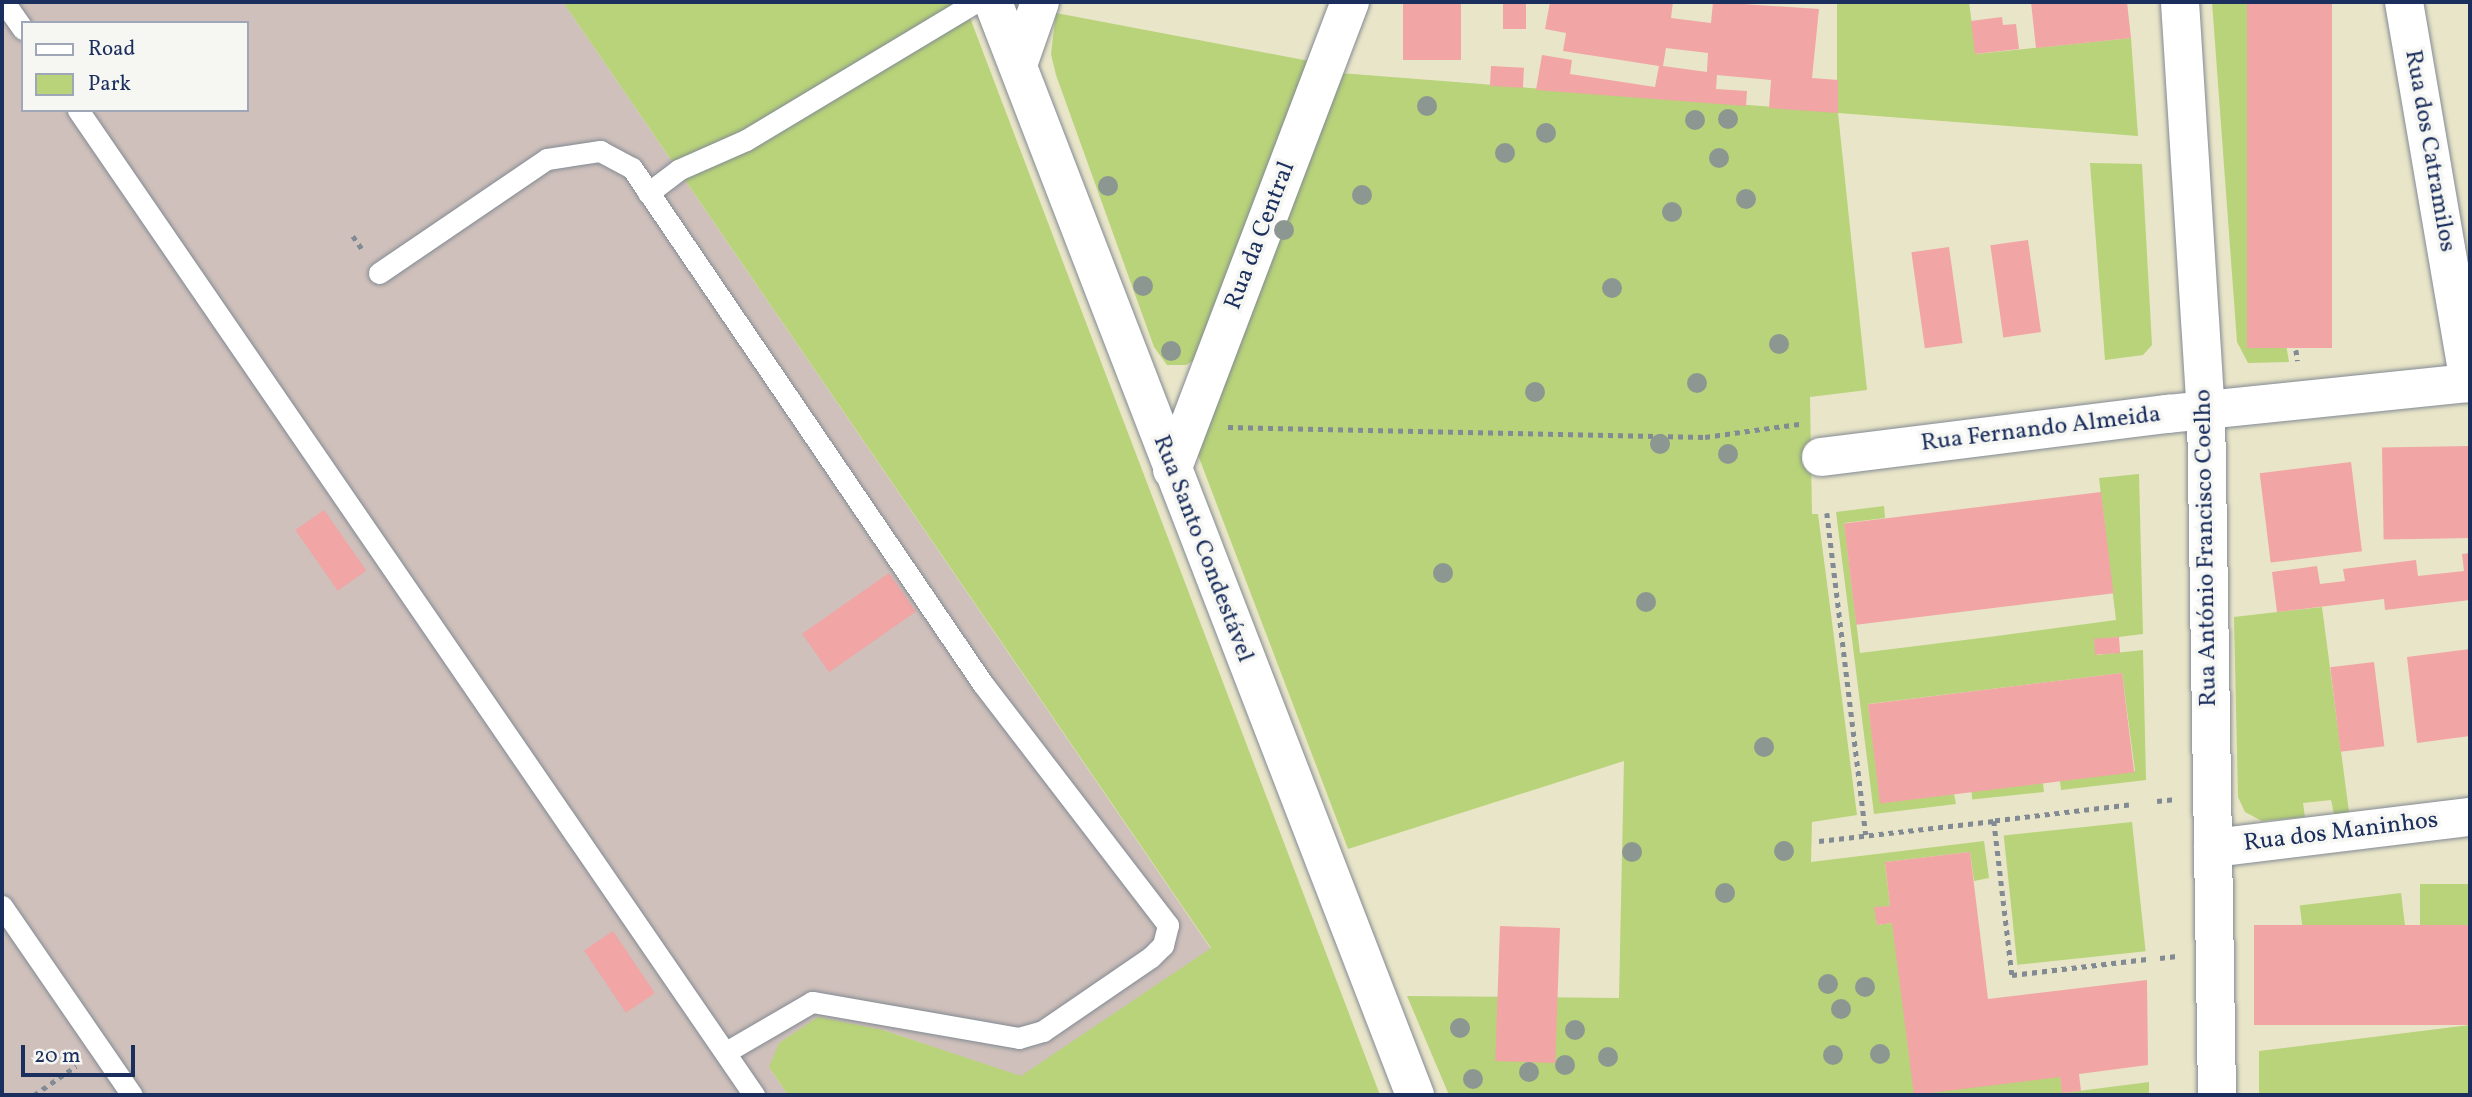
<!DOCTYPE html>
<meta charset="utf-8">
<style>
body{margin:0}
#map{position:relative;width:2472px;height:1097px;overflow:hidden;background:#e9e5c8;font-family:Vollkorn,serif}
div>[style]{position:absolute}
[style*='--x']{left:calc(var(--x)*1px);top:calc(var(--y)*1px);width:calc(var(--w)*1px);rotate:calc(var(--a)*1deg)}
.industrial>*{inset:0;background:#cfc0bb}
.green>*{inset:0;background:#b8d379;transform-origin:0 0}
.building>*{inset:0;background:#f1a5a4;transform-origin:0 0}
.path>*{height:4.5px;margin-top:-2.25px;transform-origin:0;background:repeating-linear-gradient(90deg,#828a93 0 5px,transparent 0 10px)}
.roads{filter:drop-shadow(0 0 2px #828a93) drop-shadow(0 0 2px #828a93)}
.lane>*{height:21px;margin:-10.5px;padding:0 10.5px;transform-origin:10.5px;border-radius:10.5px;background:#fff}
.street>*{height:38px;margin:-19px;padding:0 19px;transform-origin:19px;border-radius:19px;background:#fff}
.secondary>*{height:38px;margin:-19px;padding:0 19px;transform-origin:19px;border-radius:19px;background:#fff}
.trees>*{width:20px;height:20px;margin:-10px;border-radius:50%;background:#8d9792}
span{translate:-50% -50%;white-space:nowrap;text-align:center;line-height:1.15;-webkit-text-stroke:7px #f6f6f2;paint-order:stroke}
.street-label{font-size:24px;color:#1b2f5e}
.frame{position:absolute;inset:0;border:4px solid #1b2f5e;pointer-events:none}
.legend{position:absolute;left:21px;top:21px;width:228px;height:91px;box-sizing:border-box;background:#f6f6f2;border:2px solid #9ea6b7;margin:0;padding:9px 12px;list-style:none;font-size:21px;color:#1b2f5e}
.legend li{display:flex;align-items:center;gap:14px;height:35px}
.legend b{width:35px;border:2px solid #9ea6b7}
.scale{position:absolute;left:21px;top:1045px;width:114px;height:32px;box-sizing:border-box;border:4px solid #1b2f5e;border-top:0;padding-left:9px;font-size:21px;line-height:24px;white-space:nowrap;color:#1b2f5e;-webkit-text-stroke:5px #f6f6f2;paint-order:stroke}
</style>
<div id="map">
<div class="industrial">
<div style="clip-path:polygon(evenodd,2px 2px,563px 2px,1211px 949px,1021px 1077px,883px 1030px,769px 1067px,788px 1095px,2px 1095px,2px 2px,23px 23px,247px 23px,247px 110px,23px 110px,23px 23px)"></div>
</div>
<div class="green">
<div style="clip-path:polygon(563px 2px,964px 2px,1380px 1095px,788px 1095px,769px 1067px,779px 1043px,818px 1017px,883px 1030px,1021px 1076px,1211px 948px)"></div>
<div style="clip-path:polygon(1837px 2px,1969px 2px,1976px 54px,2131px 38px,2138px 136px,1838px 113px,1867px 390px,1810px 397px,1812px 514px,1818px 514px,1857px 815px,1812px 822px,1811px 862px,1984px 841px,1989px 878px,1974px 881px,1970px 852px,1885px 862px,1890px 906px,1875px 908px,1877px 925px,1892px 923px,2060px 1077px,2063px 1093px,2149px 1082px,2149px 1095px,1449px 1095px,1407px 996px,1619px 998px,1624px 761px,1348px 849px,1198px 455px,1340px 73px,1837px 112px)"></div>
<div style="clip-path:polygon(2212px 2px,2247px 2px,2275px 166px,2256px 169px,2289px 362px,2248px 363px,2237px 342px)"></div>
<div style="clip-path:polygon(1056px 13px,1309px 61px,1199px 357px,1186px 365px,1167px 365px,1154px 347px,1056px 75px,1051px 54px)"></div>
<div style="clip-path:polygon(2090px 163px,2142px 164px,2152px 345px,2143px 355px,2105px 360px)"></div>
<div style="clip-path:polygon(2139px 474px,2143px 634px,2094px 640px,2097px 655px,2143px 650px,2146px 780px,2061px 790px,2060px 781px,2135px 771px,2122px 673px,1868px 704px,1881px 803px,1954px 794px,1956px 804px,1874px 814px,1836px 512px,1884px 506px,1885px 518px,1844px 523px,1860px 653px,1989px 637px,2116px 620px,2099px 478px)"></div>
<div style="clip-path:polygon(2322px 607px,2349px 812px,2334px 814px,2331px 800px,2303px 803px,2305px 817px,2262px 821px,2245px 812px,2238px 797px,2234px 617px)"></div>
<div style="left:2043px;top:783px;width:9px;height:72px;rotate:84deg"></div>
<div style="left:2132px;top:822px;width:130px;height:129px;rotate:84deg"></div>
<div style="left:2470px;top:884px;width:41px;height:50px;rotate:90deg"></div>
<div style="left:2401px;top:893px;width:40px;height:102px;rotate:83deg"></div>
<div style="clip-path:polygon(2470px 1025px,2470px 1095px,2259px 1095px,2259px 1051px)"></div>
</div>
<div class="building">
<div style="left:1403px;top:2px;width:58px;height:58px"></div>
<div style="left:1503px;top:2px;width:23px;height:27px"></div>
<div style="clip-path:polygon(evenodd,1550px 2px,1673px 2px,1671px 18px,1711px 23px,1713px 2px,1819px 9px,1812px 78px,1838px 80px,1838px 113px,1769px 108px,1771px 80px,1717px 75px,1716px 89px,1747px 91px,1746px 106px,1536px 90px,1542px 55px,1572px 60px,1570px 74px,1655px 87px,1659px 66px,1563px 51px,1566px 33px,1545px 29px,1550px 2px,1666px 48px,1708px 53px,1707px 72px,1663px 66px,1666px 48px)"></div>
<div style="clip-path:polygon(2031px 2px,2127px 2px,2131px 38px,2036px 48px)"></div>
<div style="left:2247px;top:2px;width:85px;height:346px"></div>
<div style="clip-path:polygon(2002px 17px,2003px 25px,2016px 24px,2019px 49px,1975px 54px,1971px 21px)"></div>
<div style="left:1491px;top:66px;width:33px;height:20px;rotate:3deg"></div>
<div style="left:2028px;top:240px;width:93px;height:38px;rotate:82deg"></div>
<div style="left:1949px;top:247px;width:97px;height:38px;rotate:82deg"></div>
<div style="left:2469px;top:446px;width:92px;height:87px;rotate:89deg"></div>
<div style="left:2351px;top:462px;width:90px;height:92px;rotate:83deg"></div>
<div style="left:2101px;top:492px;width:102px;height:259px;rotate:83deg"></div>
<div style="left:324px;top:510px;width:74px;height:35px;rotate:55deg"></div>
<div style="clip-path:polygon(2470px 553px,2470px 600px,2385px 610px,2384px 599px,2277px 612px,2272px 572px,2317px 566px,2320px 584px,2345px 581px,2343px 569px,2416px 560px,2418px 576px,2464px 571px,2462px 554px)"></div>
<div style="left:889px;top:573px;width:47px;height:106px;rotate:55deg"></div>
<div style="left:2119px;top:637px;width:16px;height:25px;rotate:86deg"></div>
<div style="clip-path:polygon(2470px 649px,2470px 736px,2417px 743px,2407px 657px)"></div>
<div style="left:2374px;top:662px;width:85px;height:44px;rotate:83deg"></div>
<div style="left:2122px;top:673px;width:100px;height:256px;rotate:83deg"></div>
<div style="clip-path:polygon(1970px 852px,1988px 999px,2147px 980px,2148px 1065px,2079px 1074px,2081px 1091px,2062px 1093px,2060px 1077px,1914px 1095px,1892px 923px,1877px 925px,1874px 907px,1890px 906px,1885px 862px)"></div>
<div style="left:2470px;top:925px;width:100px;height:216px;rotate:90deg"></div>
<div style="left:1500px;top:926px;width:60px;height:135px;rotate:2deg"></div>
<div style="left:613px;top:931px;width:75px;height:35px;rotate:56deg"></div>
</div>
<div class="path">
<div style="--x:353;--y:236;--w:16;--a:55"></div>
<div style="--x:2296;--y:350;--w:11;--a:80"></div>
<div style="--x:1228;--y:427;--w:477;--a:1.2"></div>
<div style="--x:1705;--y:437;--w:95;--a:-7.9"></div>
<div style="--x:1827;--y:513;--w:324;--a:83.1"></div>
<div style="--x:2157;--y:801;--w:19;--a:-6"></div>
<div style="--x:2129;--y:805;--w:136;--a:173.2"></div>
<div style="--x:1994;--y:821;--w:155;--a:83.3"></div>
<div style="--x:2012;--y:975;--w:136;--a:-6.8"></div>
<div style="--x:1819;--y:841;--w:176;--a:-6.5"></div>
<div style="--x:2160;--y:958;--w:17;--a:-7"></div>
<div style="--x:34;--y:1095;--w:51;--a:-34.6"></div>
</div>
<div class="roads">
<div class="lane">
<div style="--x:4;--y:2;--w:33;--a:55"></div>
<div style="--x:78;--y:110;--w:1195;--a:55.54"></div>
<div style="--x:648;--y:193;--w:38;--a:-37"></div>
<div style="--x:678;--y:170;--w:74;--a:-23.8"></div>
<div style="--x:746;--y:140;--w:268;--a:-31"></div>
<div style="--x:379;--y:273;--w:203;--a:-34.2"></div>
<div style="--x:547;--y:159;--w:54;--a:-8.6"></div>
<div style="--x:600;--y:151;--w:36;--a:28"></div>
<div style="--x:632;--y:168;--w:624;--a:55.78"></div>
<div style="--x:983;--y:684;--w:304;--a:52.5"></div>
<div style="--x:1168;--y:925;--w:21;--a:104"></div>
<div style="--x:1163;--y:945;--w:17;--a:135"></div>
<div style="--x:1151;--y:957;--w:131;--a:145.6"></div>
<div style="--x:1043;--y:1031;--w:25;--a:164"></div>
<div style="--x:1019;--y:1038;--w:210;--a:-170.1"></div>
<div style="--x:812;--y:1002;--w:99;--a:149.8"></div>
<div style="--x:2;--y:906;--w:229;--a:55.5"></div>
</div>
<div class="street">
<div style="--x:2180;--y:2;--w:409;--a:86.4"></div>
<div style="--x:2206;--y:410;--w:685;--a:89.08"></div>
<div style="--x:2404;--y:2;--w:387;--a:80.3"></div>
<div style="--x:1018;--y:65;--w:67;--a:-70.8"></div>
<div style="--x:1821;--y:457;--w:350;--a:-7.1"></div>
<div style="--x:2168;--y:414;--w:304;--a:-5.9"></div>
<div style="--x:1172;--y:470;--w:501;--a:-69.18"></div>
<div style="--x:2213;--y:848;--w:259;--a:-6.9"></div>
</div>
<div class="secondary">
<div style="--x:993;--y:2;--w:1172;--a:68.89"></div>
</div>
</div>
<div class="trees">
<div style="left:1427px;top:106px"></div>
<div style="left:1728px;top:119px"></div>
<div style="left:1695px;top:120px"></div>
<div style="left:1546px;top:133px"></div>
<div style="left:1505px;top:153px"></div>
<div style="left:1719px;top:158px"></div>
<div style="left:1108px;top:186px"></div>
<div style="left:1362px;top:195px"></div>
<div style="left:1746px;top:199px"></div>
<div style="left:1672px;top:212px"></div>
<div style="left:1284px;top:230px"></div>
<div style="left:1143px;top:286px"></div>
<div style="left:1612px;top:288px"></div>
<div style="left:1779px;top:344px"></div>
<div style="left:1171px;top:351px"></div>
<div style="left:1697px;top:383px"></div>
<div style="left:1535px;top:392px"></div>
<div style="left:1660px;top:444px"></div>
<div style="left:1728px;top:454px"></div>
<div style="left:1443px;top:573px"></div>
<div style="left:1646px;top:602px"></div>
<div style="left:1764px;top:747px"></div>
<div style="left:1784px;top:851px"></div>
<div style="left:1632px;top:852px"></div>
<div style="left:1725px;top:893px"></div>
<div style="left:1828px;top:984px"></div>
<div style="left:1865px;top:987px"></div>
<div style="left:1841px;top:1009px"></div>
<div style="left:1460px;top:1028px"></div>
<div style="left:1575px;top:1030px"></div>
<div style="left:1880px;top:1054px"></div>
<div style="left:1833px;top:1055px"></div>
<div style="left:1608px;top:1057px"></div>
<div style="left:1565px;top:1065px"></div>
<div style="left:1529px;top:1072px"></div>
<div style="left:1473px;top:1079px"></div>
</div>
<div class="street-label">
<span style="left:2429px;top:151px;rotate:80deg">Rua dos Catramilos</span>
<span style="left:1261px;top:236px;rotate:-69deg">Rua da Central</span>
<span style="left:2041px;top:430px;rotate:-7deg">Rua Fernando Almeida</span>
<span style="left:2207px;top:548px;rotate:-91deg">Rua António Francisco Coelho</span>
<span style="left:1202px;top:549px;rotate:69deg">Rua Santo Condestável</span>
<span style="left:2341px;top:833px;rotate:-7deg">Rua dos Maninhos</span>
</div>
<div class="frame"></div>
<ul class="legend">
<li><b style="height:9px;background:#fff"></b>Road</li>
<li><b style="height:19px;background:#b8d379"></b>Park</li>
</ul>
<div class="scale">20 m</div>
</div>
